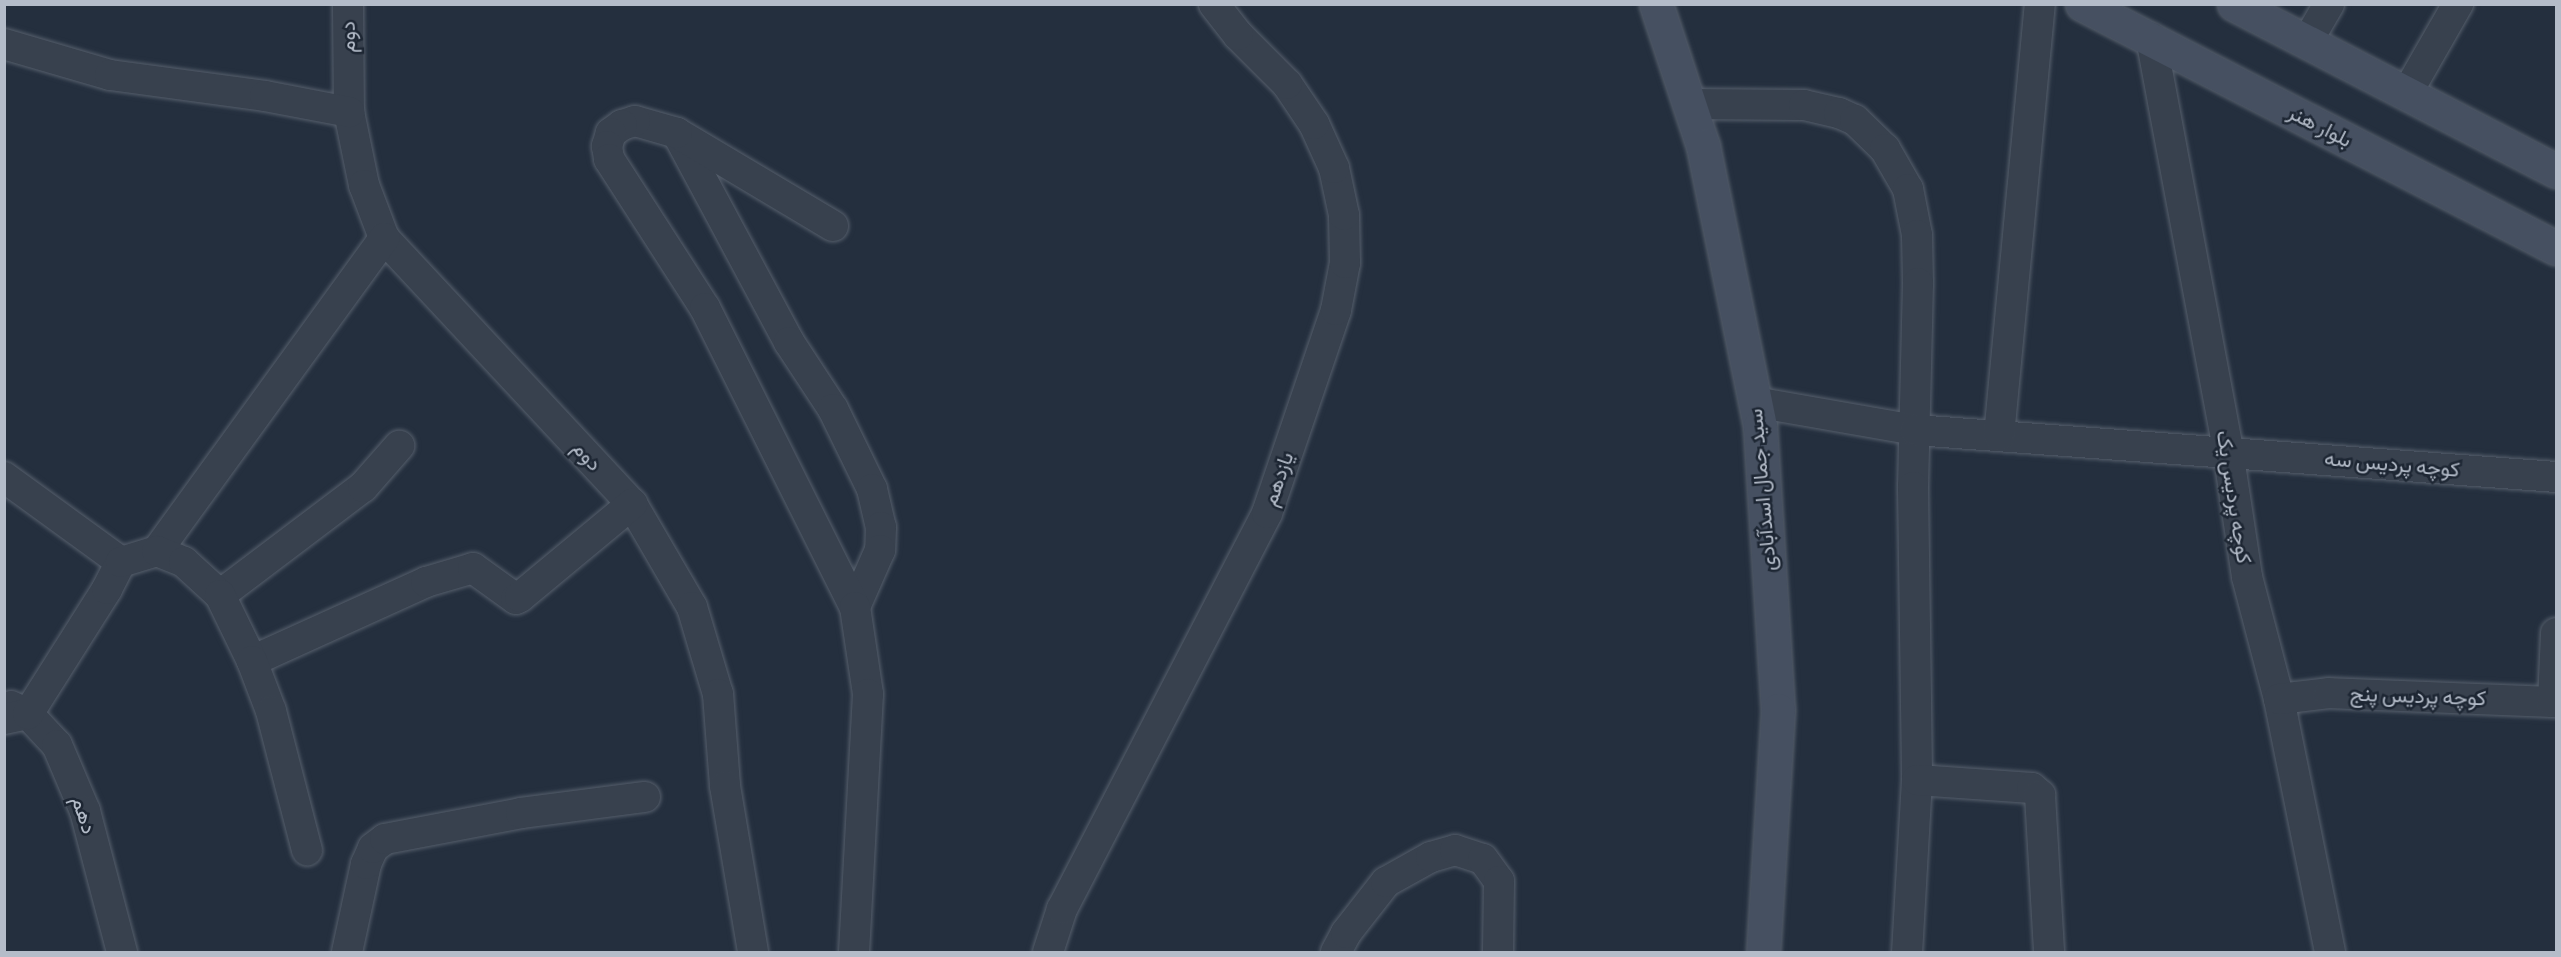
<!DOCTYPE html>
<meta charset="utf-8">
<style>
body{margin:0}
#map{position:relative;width:2561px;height:957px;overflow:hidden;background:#242f3e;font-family:"Source Sans 3",Vazirmatn,sans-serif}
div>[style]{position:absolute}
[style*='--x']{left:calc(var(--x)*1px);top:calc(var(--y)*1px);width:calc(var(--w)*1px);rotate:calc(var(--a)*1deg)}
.roads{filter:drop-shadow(0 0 2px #565f6c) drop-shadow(0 0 2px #565f6c)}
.minor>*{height:30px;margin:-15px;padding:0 15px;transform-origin:15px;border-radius:15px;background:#38414e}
.secondary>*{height:33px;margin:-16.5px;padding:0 16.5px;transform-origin:16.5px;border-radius:16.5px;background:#465061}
span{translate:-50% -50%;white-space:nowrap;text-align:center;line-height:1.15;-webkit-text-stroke:5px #1d2633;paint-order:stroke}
.street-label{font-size:21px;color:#b4bcc9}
.frame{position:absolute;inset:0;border:6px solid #b4bcc9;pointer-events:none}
</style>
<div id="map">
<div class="roads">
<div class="minor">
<div style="--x:348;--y:4;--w:108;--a:89.5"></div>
<div style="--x:349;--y:112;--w:75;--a:78.4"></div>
<div style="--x:364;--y:185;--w:57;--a:69.3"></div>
<div style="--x:384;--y:238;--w:364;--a:47"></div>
<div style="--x:632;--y:504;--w:119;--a:59.8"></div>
<div style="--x:692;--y:607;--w:91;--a:73.4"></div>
<div style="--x:718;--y:694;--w:92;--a:85.6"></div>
<div style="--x:725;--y:786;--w:168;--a:80.4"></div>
<div style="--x:2151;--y:38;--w:420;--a:79.4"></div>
<div style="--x:2228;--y:451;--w:127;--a:81.4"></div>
<div style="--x:2247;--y:577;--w:126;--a:75.3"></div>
<div style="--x:2279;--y:699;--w:258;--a:78.6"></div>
<div style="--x:2307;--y:42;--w:44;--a:-59.9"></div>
<div style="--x:4;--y:44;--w:110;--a:16.3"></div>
<div style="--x:110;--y:75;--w:156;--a:7.7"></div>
<div style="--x:265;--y:96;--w:86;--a:10.8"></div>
<div style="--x:2407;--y:93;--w:103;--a:-60.2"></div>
<div style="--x:1689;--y:104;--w:115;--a:0.5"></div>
<div style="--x:1804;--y:105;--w:36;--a:13"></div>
<div style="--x:1839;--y:113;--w:17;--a:24"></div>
<div style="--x:1855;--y:120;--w:42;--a:44"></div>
<div style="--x:1885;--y:149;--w:46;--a:60.1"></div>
<div style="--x:1908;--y:189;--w:47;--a:78.9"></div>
<div style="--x:1917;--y:235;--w:48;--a:88.8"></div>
<div style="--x:1918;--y:283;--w:204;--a:91.4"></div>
<div style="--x:1913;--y:487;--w:293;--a:89.2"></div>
<div style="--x:1917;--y:780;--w:172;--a:93.3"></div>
<div style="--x:677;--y:133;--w:237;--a:61.8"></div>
<div style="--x:789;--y:342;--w:80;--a:56.7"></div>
<div style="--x:833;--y:409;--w:89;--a:64"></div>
<div style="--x:872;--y:489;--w:39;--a:77"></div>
<div style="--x:881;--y:527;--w:23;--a:92"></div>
<div style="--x:880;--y:550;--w:62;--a:113.7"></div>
<div style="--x:833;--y:226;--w:182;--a:-149.2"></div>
<div style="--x:677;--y:133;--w:44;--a:-164.1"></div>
<div style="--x:635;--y:121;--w:14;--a:163"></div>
<div style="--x:622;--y:125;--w:14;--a:144"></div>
<div style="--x:611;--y:133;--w:14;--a:107"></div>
<div style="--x:607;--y:146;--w:13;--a:81"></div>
<div style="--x:609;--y:159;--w:177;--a:57.2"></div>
<div style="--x:705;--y:308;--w:335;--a:63.4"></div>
<div style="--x:855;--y:607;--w:88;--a:81.5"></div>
<div style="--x:868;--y:694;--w:258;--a:93.1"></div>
<div style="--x:1755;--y:402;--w:162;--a:9.9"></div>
<div style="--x:1915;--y:430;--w:643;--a:4.19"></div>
<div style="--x:1999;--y:436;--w:434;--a:-84.6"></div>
<div style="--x:4;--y:477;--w:145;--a:36"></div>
<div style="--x:157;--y:551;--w:387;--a:-54"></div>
<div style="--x:220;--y:595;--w:179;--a:-37.1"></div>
<div style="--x:363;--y:487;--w:55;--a:-48.7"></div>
<div style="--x:252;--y:661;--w:191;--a:-24.4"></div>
<div style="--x:426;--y:582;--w:49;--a:-16.6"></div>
<div style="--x:473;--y:568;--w:53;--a:35.8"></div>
<div style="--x:516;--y:599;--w:4;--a:-27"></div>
<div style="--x:520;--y:597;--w:146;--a:-39.7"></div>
<div style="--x:2279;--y:699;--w:50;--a:-6.8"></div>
<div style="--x:2329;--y:693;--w:227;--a:2.3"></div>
<div style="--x:2553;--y:702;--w:69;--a:-87.5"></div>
<div style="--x:11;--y:706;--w:19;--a:25"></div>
<div style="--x:28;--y:714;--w:42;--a:46.9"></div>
<div style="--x:57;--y:745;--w:72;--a:67"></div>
<div style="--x:85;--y:811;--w:146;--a:75.3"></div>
<div style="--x:4;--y:719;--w:25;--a:-12"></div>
<div style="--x:28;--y:714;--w:148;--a:-57.7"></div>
<div style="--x:107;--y:589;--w:30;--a:-63"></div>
<div style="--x:121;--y:562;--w:38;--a:-17"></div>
<div style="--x:157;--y:551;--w:29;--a:22"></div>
<div style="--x:184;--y:562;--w:49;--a:42.5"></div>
<div style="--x:220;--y:595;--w:73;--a:64.1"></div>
<div style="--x:252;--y:661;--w:53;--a:69.2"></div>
<div style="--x:271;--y:711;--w:144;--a:75.5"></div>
<div style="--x:1917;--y:780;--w:115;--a:4"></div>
<div style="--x:2032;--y:788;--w:11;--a:41"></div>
<div style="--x:2040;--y:795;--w:157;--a:86.7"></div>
<div style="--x:347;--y:952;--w:90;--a:-77.8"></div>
<div style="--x:366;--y:864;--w:17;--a:-66"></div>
<div style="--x:373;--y:848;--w:15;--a:-37"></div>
<div style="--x:385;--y:839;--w:138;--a:-10.8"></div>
<div style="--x:521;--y:813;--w:125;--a:-7.4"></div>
<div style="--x:1048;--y:952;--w:45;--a:-72"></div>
<div style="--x:1062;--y:909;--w:446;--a:-62.6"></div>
<div style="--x:1267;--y:513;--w:214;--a:-71.2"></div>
<div style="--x:1336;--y:310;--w:48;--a:-79.2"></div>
<div style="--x:1345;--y:263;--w:48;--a:-91.2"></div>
<div style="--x:1344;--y:215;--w:48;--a:-102"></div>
<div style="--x:1334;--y:168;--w:48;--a:-114.4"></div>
<div style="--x:1314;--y:124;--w:48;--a:-124"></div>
<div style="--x:1287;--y:84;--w:69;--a:-135"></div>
<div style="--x:1238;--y:35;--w:39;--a:-128"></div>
<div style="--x:1336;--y:952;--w:21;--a:-62"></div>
<div style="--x:1346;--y:933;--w:65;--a:-51.9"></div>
<div style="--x:1386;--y:882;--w:51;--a:-29.1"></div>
<div style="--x:1431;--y:857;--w:25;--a:-16"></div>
<div style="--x:1455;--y:850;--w:29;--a:18"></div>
<div style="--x:1483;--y:859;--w:27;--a:54"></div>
<div style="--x:1499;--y:881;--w:71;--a:90.8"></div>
</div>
<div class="secondary">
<div style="--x:1656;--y:4;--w:150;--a:71.7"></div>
<div style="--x:1703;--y:146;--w:286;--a:78.5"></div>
<div style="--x:1760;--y:426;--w:285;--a:86.4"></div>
<div style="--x:1778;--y:710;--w:242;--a:93.5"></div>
<div style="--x:2082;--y:4;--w:533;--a:27.24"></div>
<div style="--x:2234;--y:4;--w:363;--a:27.4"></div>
</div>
</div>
<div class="street-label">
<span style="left:348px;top:37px;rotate:-91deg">دوم</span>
<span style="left:2320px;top:126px;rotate:27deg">بلوار هنر</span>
<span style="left:587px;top:456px;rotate:47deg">دوم</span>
<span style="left:2392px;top:464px;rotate:5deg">کوچه پردیس سه</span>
<span style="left:1278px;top:479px;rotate:-71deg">یازدهم</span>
<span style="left:1762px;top:490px;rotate:-95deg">سید جمال اسدآبادی</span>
<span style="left:2234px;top:497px;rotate:81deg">کوچه پردیس یک</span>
<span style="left:2418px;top:696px;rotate:2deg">کوچه پردیس پنج</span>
<span style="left:84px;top:815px;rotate:72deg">دهم</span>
</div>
<div class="frame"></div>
</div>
